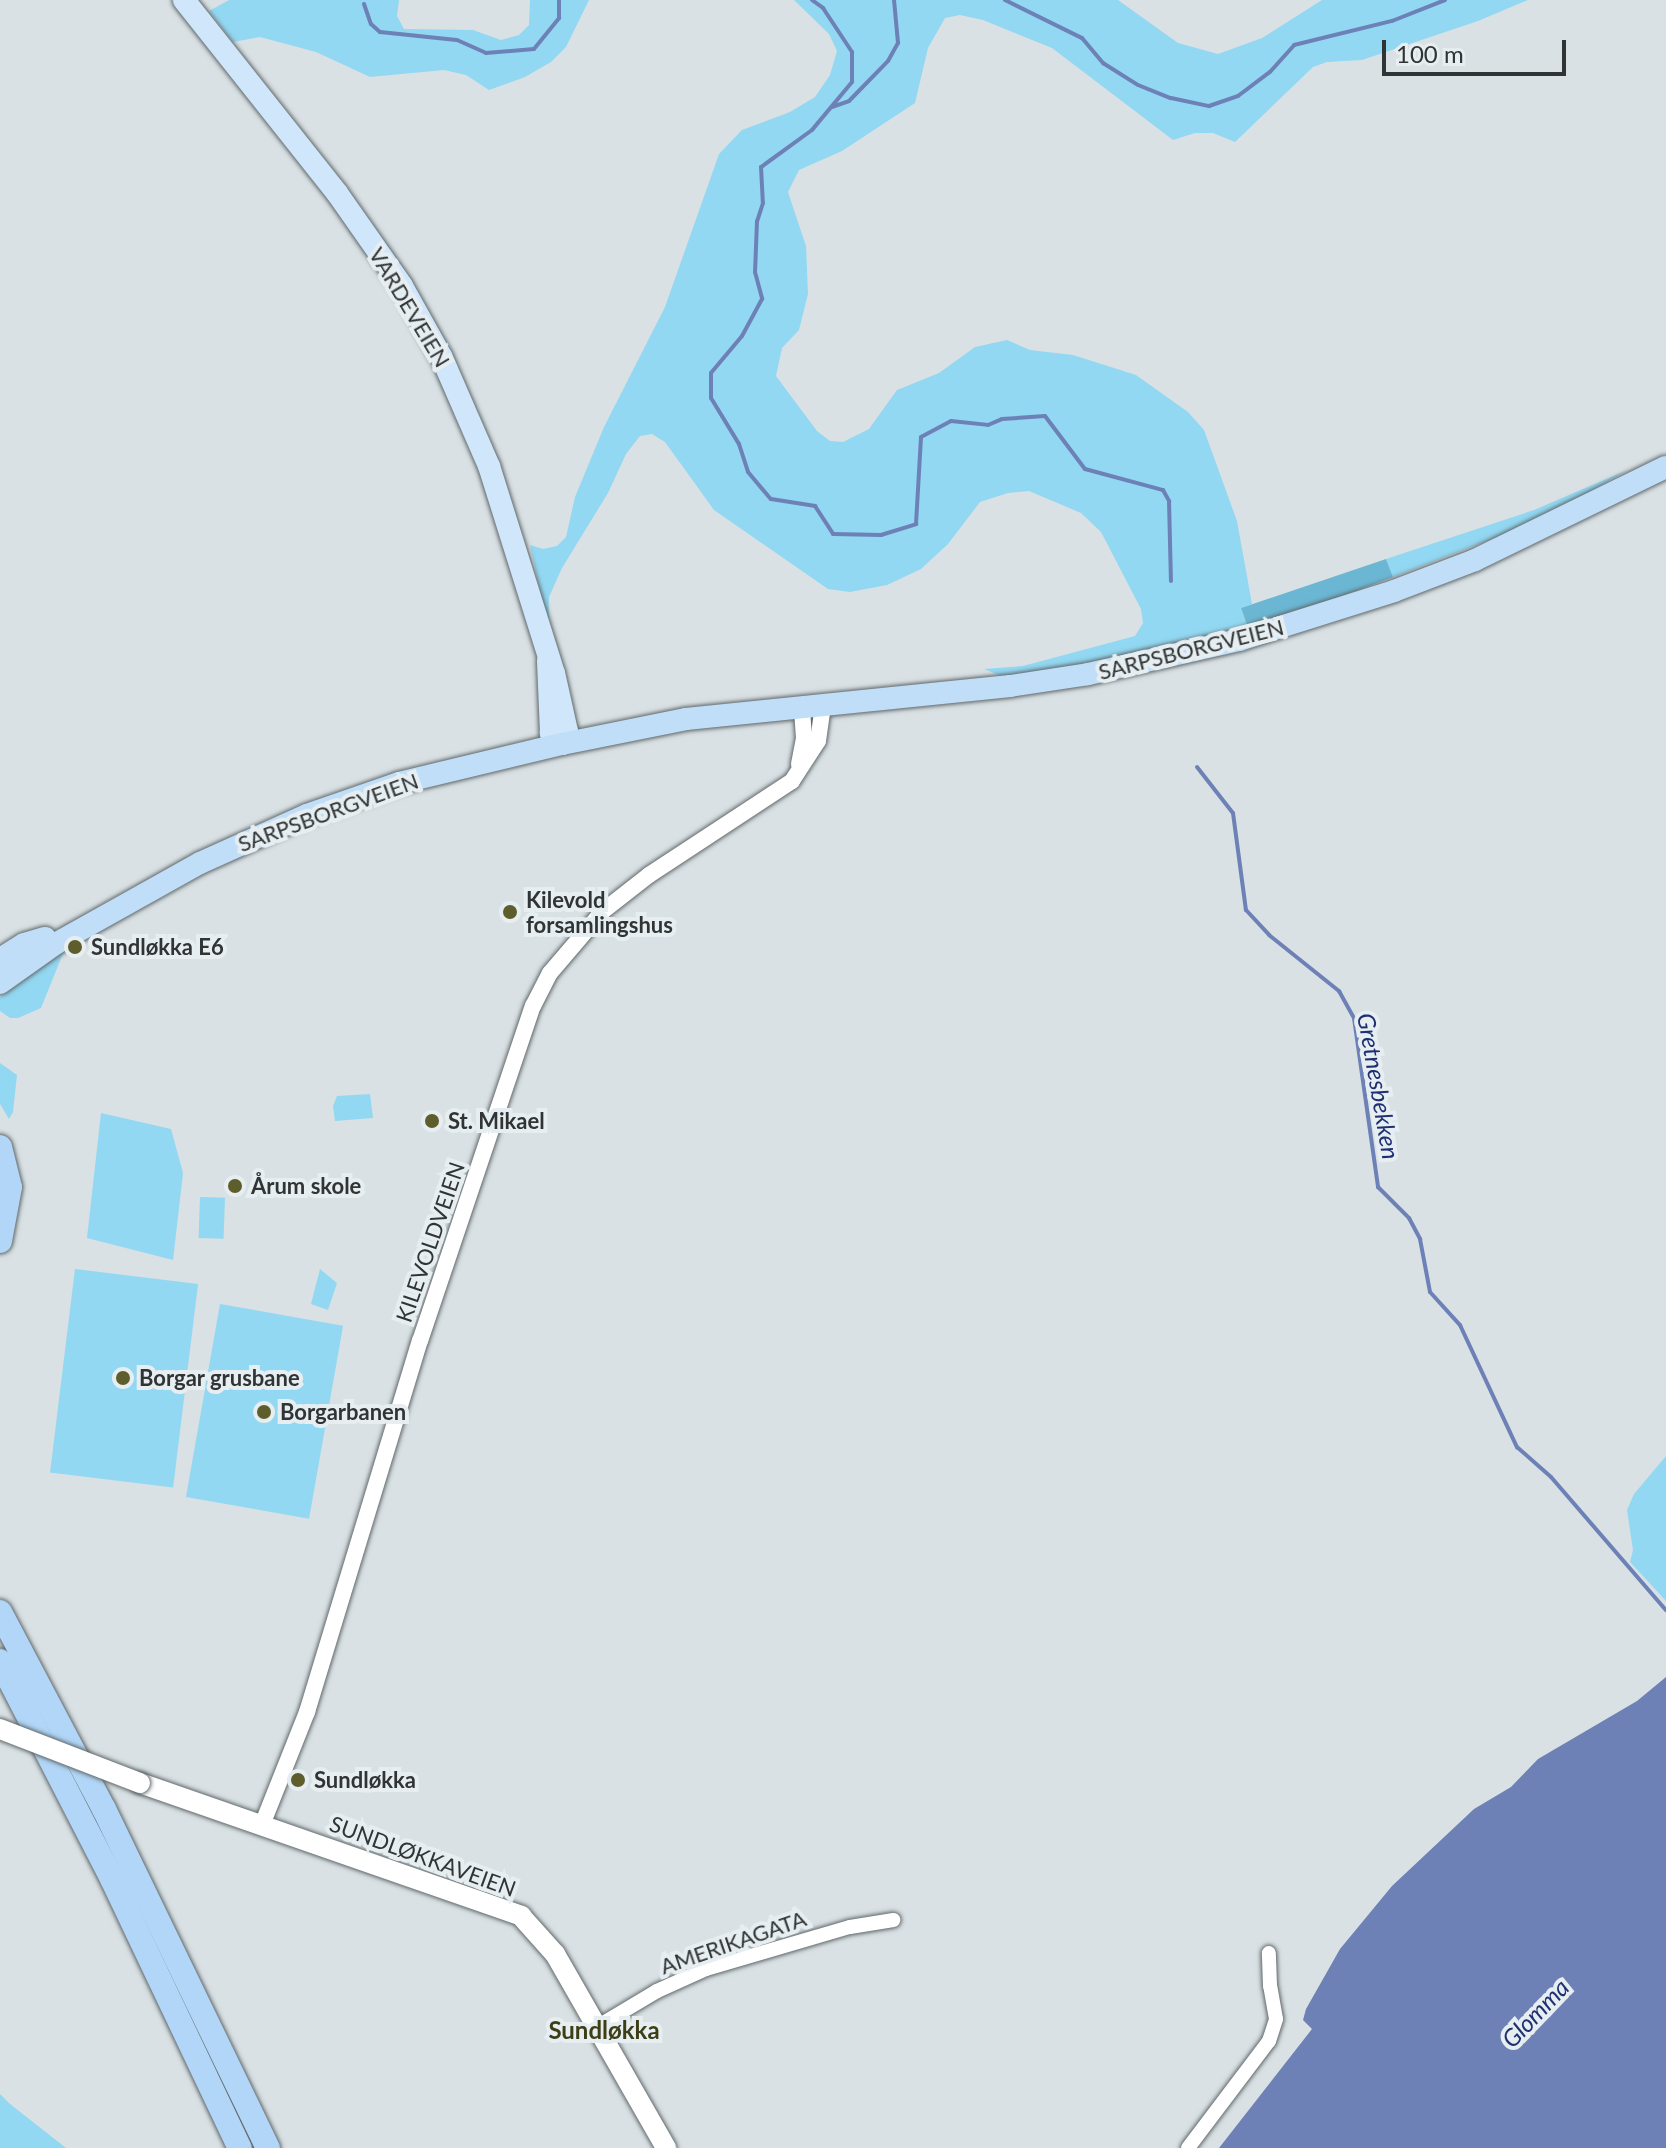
<!DOCTYPE html>
<meta charset="utf-8">
<style>
body{margin:0}
#map{position:relative;width:1666px;height:2148px;overflow:hidden;background:#d9e1e4;font-family:Lato,sans-serif}
div>[style]{position:absolute}
[style*='--x']{left:calc(var(--x)*1px);top:calc(var(--y)*1px);width:calc(var(--w)*1px);rotate:calc(var(--a)*1deg)}
.green>*{inset:0;background:#92d8f2;transform-origin:0 0}
.forest>*{inset:0;background:#6bb7d3}
.water>*{inset:0;background:#6d81b7}
.stream>*{height:4px;margin:-2px;padding:0 2px;transform-origin:2px;border-radius:2px;background:#6d81b7}
.roads{filter:drop-shadow(0 0 2px #61686b) drop-shadow(0 0 2px #61686b)}
.minor>*{height:14px;margin:-7px;padding:0 7px;transform-origin:7px;border-radius:7px;background:#fff}
.tertiary>*{height:16px;margin:-8px;padding:0 8px;transform-origin:8px;border-radius:8px;background:#fff}
.secondary>*{height:20px;margin:-10px;padding:0 10px;transform-origin:10px;border-radius:10px;background:#fff}
.primary>*{height:22px;margin:-11px;padding:0 11px;transform-origin:11px;border-radius:11px;background:#d0e6fa}
.trunk>*{height:22px;margin:-11px;padding:0 11px;transform-origin:11px;border-radius:11px;background:#c0def8}
.motorway>*{height:24px;margin:-12px;padding:0 12px;transform-origin:12px;border-radius:12px;background:#b1d6f7}
.bridges{filter:drop-shadow(0 0 2px #61686b) drop-shadow(0 0 2px #61686b)}
.secondary-bridge>*{height:20px;margin:-10px;padding:0 10px;transform-origin:10px;border-radius:10px;background:#fff}
.dots>*{width:22px;height:22px;translate:-50% -50%;box-sizing:border-box;border:4px solid #e6eef1;border-radius:50%}
span{translate:-50% -50%;white-space:nowrap;text-align:center;line-height:1.15;-webkit-text-stroke:8px #e6eef1;paint-order:stroke}
.street-label{font-size:22px;color:#313435}
.poi-label{font-size:22px;color:#313435;font-weight:700}
.left{translate:0 -50%;text-align:left}
.water-label{font-size:24px;color:#1f3072;font-style:italic}
.neighbourhood-label{font-size:24px;color:#3d3e15;font-weight:700}
.scale{position:absolute;left:1382px;top:40px;width:184px;height:36px;box-sizing:border-box;border:4px solid #313435;border-top:0;padding-left:10px;font-size:24px;line-height:28px;white-space:nowrap;color:#313435;-webkit-text-stroke:6px #e6eef1;paint-order:stroke}
</style>
<div id="map">
<div class="green">
<div style="clip-path:polygon(229px 0,399px 0,397px 16px,404px 29px,473px 30px,501px 40px,519px 35px,529px 25px,530px 0,589px 0,566px 47px,551px 62px,525px 77px,489px 90px,466px 75px,444px 70px,370px 77px,316px 52px,260px 37px,233px 42px,209px 11px)"></div>
<div style="clip-path:polygon(794px 0,1118px 0,1178px 43px,1218px 54px,1262px 38px,1322px 0,1528px 0,1478px 21px,1362px 60px,1327px 62px,1313px 67px,1235px 142px,1213px 133px,1195px 133px,1173px 140px,1052px 48px,983px 20px,960px 15px,945px 18px,928px 48px,915px 103px,842px 151px,799px 170px,788px 192px,806px 246px,808px 294px,799px 330px,782px 348px,776px 376px,817px 431px,830px 441px,843px 442px,869px 429px,897px 390px,939px 373px,975px 347px,1007px 340px,1030px 350px,1073px 355px,1136px 375px,1188px 412px,1204px 430px,1237px 521px,1252px 604px,1241px 608px,1247px 625px,1160px 649px,1006px 678px,984px 669px,1023px 666px,1135px 636px,1143px 623px,1141px 609px,1101px 532px,1081px 513px,1029px 491px,1008px 493px,980px 502px,948px 544px,921px 569px,887px 585px,850px 592px,828px 589px,714px 510px,665px 442px,652px 434px,640px 436px,626px 454px,608px 493px,562px 568px,549px 597px,549px 632px,530px 545px,543px 549px,557px 546px,566px 537px,575px 497px,604px 427px,665px 307px,719px 154px,742px 130px,790px 112px,815px 97px,830px 75px,837px 51px,829px 34px)"></div>
<div style="clip-path:polygon(1627px 470px,1541px 520px,1393px 577px,1386px 559px,1534px 510px)"></div>
<div style="clip-path:polygon(64px 951px,41px 1008px,18px 1018px,10px 1018px,0 1011px,0 997px)"></div>
<div style="clip-path:polygon(0 1063px,17px 1075px,13px 1112px,9px 1119px,0 1104px)"></div>
<div style="clip-path:polygon(370px 1094px,373px 1118px,335px 1121px,333px 1106px,337px 1096px)"></div>
<div style="clip-path:polygon(101px 1113px,171px 1129px,183px 1173px,173px 1260px,87px 1238px)"></div>
<div style="left:200px;top:1197px;width:25px;height:41px;rotate:2deg"></div>
<div style="left:75px;top:1269px;width:124px;height:205px;rotate:7deg"></div>
<div style="clip-path:polygon(320px 1269px,337px 1283px,328px 1310px,311px 1304px)"></div>
<div style="left:220px;top:1304px;width:125px;height:196px;rotate:10deg"></div>
<div style="clip-path:polygon(1666px 1456px,1666px 1601px,1630px 1562px,1633px 1550px,1627px 1510px,1634px 1494px)"></div>
<div style="clip-path:polygon(0 2094px,10px 2104px,66px 2148px,0 2148px)"></div>
</div>
<div class="forest">
<div style="clip-path:polygon(1386px 559px,1393px 577px,1316px 606px,1247px 625px,1241px 608px)"></div>
</div>
<div class="water">
<div style="clip-path:polygon(1666px 1677px,1666px 2148px,1219px 2148px,1312px 2029px,1303px 2020px,1306px 2009px,1340px 1949px,1392px 1886px,1474px 1809px,1511px 1787px,1538px 1759px,1637px 1701px)"></div>
</div>
<div class="stream">
<div style="--x:812;--y:0;--w:14;--a:36"></div>
<div style="--x:823;--y:8;--w:53;--a:56.6"></div>
<div style="--x:852;--y:52;--w:30;--a:90"></div>
<div style="--x:852;--y:82;--w:62;--a:129.8"></div>
<div style="--x:812;--y:130;--w:63;--a:144"></div>
<div style="--x:761;--y:167;--w:36;--a:87"></div>
<div style="--x:763;--y:203;--w:19;--a:108"></div>
<div style="--x:757;--y:221;--w:51;--a:92.2"></div>
<div style="--x:755;--y:272;--w:28;--a:75"></div>
<div style="--x:762;--y:299;--w:42;--a:118.4"></div>
<div style="--x:742;--y:336;--w:48;--a:130"></div>
<div style="--x:711;--y:373;--w:25;--a:90"></div>
<div style="--x:711;--y:398;--w:54;--a:58.7"></div>
<div style="--x:739;--y:444;--w:29;--a:72"></div>
<div style="--x:748;--y:472;--w:35;--a:50"></div>
<div style="--x:771;--y:499;--w:45;--a:9"></div>
<div style="--x:815;--y:506;--w:33;--a:57"></div>
<div style="--x:833;--y:534;--w:48;--a:1.2"></div>
<div style="--x:881;--y:535;--w:37;--a:-17"></div>
<div style="--x:916;--y:524;--w:87;--a:-86.7"></div>
<div style="--x:921;--y:437;--w:34;--a:-28"></div>
<div style="--x:951;--y:421;--w:37;--a:6"></div>
<div style="--x:988;--y:425;--w:15;--a:-23"></div>
<div style="--x:1002;--y:419;--w:43;--a:-4"></div>
<div style="--x:1045;--y:416;--w:66;--a:53"></div>
<div style="--x:1085;--y:469;--w:81;--a:15.1"></div>
<div style="--x:1163;--y:490;--w:13;--a:61"></div>
<div style="--x:1169;--y:501;--w:80;--a:88.6"></div>
<div style="--x:1005;--y:0;--w:86;--a:26.3"></div>
<div style="--x:1082;--y:38;--w:33;--a:50"></div>
<div style="--x:1103;--y:63;--w:41;--a:32.2"></div>
<div style="--x:1138;--y:85;--w:35;--a:22"></div>
<div style="--x:1171;--y:98;--w:39;--a:12"></div>
<div style="--x:1209;--y:106;--w:31;--a:-19"></div>
<div style="--x:1238;--y:96;--w:40;--a:-37"></div>
<div style="--x:1270;--y:72;--w:36;--a:-48"></div>
<div style="--x:1294;--y:45;--w:101;--a:-13.8"></div>
<div style="--x:1392;--y:21;--w:57;--a:-21.6"></div>
<div style="--x:364;--y:4;--w:21;--a:71"></div>
<div style="--x:371;--y:24;--w:12;--a:42"></div>
<div style="--x:380;--y:32;--w:77;--a:5.9"></div>
<div style="--x:457;--y:40;--w:32;--a:24"></div>
<div style="--x:486;--y:53;--w:48;--a:-4.8"></div>
<div style="--x:534;--y:49;--w:40;--a:-51"></div>
<div style="--x:559;--y:18;--w:18;--a:-90"></div>
<div style="--x:832;--y:107;--w:18;--a:-19"></div>
<div style="--x:849;--y:101;--w:56;--a:-45.7"></div>
<div style="--x:888;--y:61;--w:21;--a:-61"></div>
<div style="--x:898;--y:43;--w:43;--a:-95.3"></div>
<div style="--x:1197;--y:767;--w:58;--a:52"></div>
<div style="--x:1233;--y:813;--w:98;--a:82.4"></div>
<div style="--x:1246;--y:910;--w:34;--a:47"></div>
<div style="--x:1269;--y:935;--w:90;--a:38.7"></div>
<div style="--x:1339;--y:991;--w:31;--a:61"></div>
<div style="--x:1354;--y:1018;--w:171;--a:81.9"></div>
<div style="--x:1378;--y:1187;--w:44;--a:45"></div>
<div style="--x:1409;--y:1218;--w:24;--a:62"></div>
<div style="--x:1420;--y:1239;--w:54;--a:79.3"></div>
<div style="--x:1430;--y:1292;--w:45;--a:47.7"></div>
<div style="--x:1460;--y:1325;--w:135;--a:65"></div>
<div style="--x:1517;--y:1447;--w:45;--a:41.4"></div>
<div style="--x:1551;--y:1477;--w:176;--a:49.2"></div>
</div>
<div class="roads">
<div class="minor">
<div style="--x:595;--y:2028;--w:72;--a:-30.8"></div>
<div style="--x:657;--y:1991;--w:54;--a:-24.2"></div>
<div style="--x:706;--y:1969;--w:150;--a:-16.3"></div>
<div style="--x:850;--y:1927;--w:44;--a:-9.2"></div>
<div style="--x:1188;--y:2148;--w:134;--a:-52.9"></div>
<div style="--x:1269;--y:2041;--w:23;--a:-72"></div>
<div style="--x:1276;--y:2019;--w:34;--a:-100"></div>
<div style="--x:1270;--y:1986;--w:33;--a:-92"></div>
</div>
<div class="tertiary">
<div style="--x:799;--y:764;--w:26;--a:-79"></div>
<div style="--x:804;--y:738;--w:32;--a:-94"></div>
<div style="--x:262;--y:1825;--w:122;--a:-68.3"></div>
<div style="--x:307;--y:1712;--w:388;--a:-73.1"></div>
<div style="--x:420;--y:1341;--w:354;--a:-71.4"></div>
<div style="--x:533;--y:1006;--w:37;--a:-63"></div>
<div style="--x:550;--y:973;--w:82;--a:-49.5"></div>
<div style="--x:603;--y:911;--w:58;--a:-38"></div>
<div style="--x:649;--y:875;--w:171;--a:-33.3"></div>
<div style="--x:792;--y:781;--w:48;--a:-57"></div>
<div style="--x:818;--y:741;--w:37;--a:-82"></div>
</div>
<div class="secondary">
<div style="--x:140;--y:1783;--w:404;--a:19.2"></div>
<div style="--x:521;--y:1916;--w:51;--a:48.2"></div>
<div style="--x:555;--y:1954;--w:224;--a:60.2"></div>
</div>
<div class="primary">
<div style="--x:184;--y:0;--w:246;--a:51.6"></div>
<div style="--x:337;--y:193;--w:113;--a:55"></div>
<div style="--x:402;--y:286;--w:82;--a:60.9"></div>
<div style="--x:442;--y:358;--w:118;--a:66.5"></div>
<div style="--x:489;--y:466;--w:217;--a:72.6"></div>
<div style="--x:554;--y:673;--w:59;--a:77.4"></div>
<div style="--x:567;--y:731;--w:14;--a:111"></div>
<div style="--x:562;--y:744;--w:16;--a:-135"></div>
<div style="--x:551;--y:733;--w:72;--a:-92.4"></div>
</div>
<div class="trunk">
<div style="--x:0;--y:959;--w:28;--a:-32"></div>
<div style="--x:24;--y:944;--w:22;--a:-16"></div>
<div style="--x:0;--y:983;--w:67;--a:-35.3"></div>
<div style="--x:55;--y:944;--w:166;--a:-29.2"></div>
<div style="--x:200;--y:863;--w:117;--a:-24.2"></div>
<div style="--x:307;--y:815;--w:97;--a:-19.2"></div>
<div style="--x:399;--y:783;--w:168;--a:-13.5"></div>
<div style="--x:562;--y:744;--w:126;--a:-11.4"></div>
<div style="--x:686;--y:719;--w:326;--a:-5.8"></div>
<div style="--x:1010;--y:686;--w:79;--a:-8.7"></div>
<div style="--x:1088;--y:674;--w:155;--a:-12.7"></div>
<div style="--x:1239;--y:640;--w:163;--a:-17.5"></div>
<div style="--x:1394;--y:591;--w:87;--a:-20.9"></div>
<div style="--x:1475;--y:560;--w:212;--a:-26"></div>
</div>
<div class="motorway">
<div style="--x:0;--y:1147;--w:41;--a:76"></div>
<div style="--x:10;--y:1187;--w:55;--a:100.5"></div>
<div style="--x:0;--y:1612;--w:223;--a:62.2"></div>
<div style="--x:104;--y:1809;--w:377;--a:64.2"></div>
<div style="--x:0;--y:1661;--w:245;--a:62.8"></div>
<div style="--x:112;--y:1879;--w:298;--a:64.6"></div>
</div>
</div>
<div class="bridges">
<div class="secondary-bridge">
<div style="--x:0;--y:1729;--w:150;--a:21.1"></div>
</div>
</div>
<div class="dots">
<div style="left:510px;top:912px;background:#5d5e2b"></div>
<div style="left:75px;top:947px;background:#5d5e2b"></div>
<div style="left:432px;top:1121px;background:#5d5e2b"></div>
<div style="left:235px;top:1186px;background:#5d5e2b"></div>
<div style="left:123px;top:1378px;background:#5d5e2b"></div>
<div style="left:264px;top:1412px;background:#5d5e2b"></div>
<div style="left:298px;top:1780px;background:#5d5e2b"></div>
</div>
<div class="street-label">
<span style="left:410px;top:307px;rotate:59deg">VARDEVEIEN</span>
<span style="left:1191px;top:649px;rotate:-14deg">SARPSBORGVEIEN</span>
<span style="left:328px;top:812px;rotate:-20deg">SARPSBORGVEIEN</span>
<span style="left:430px;top:1242px;rotate:-71deg">KILEVOLDVEIEN</span>
<span style="left:423px;top:1856px;rotate:20deg">SUNDLØKKAVEIEN</span>
<span style="left:733px;top:1942px;rotate:-19deg">AMERIKAGATA</span>
</div>
<div class="poi-label">
<span class="left" style="left:526px;top:912px">Kilevold<br>forsamlingshus</span>
<span class="left" style="left:91px;top:947px">Sundløkka E6</span>
<span class="left" style="left:448px;top:1121px">St. Mikael</span>
<span class="left" style="left:251px;top:1186px">Årum skole</span>
<span class="left" style="left:139px;top:1378px">Borgar grusbane</span>
<span class="left" style="left:280px;top:1412px">Borgarbanen</span>
<span class="left" style="left:314px;top:1780px">Sundløkka</span>
</div>
<div class="water-label">
<span style="left:1379px;top:1086px;rotate:80deg">Gretnesbekken</span>
<span style="left:1535px;top:2013px;rotate:-46deg">Glomma</span>
</div>
<div class="neighbourhood-label">
<span style="left:604px;top:2030px">Sundløkka</span>
</div>
<div class="scale">100 m</div>
</div>
